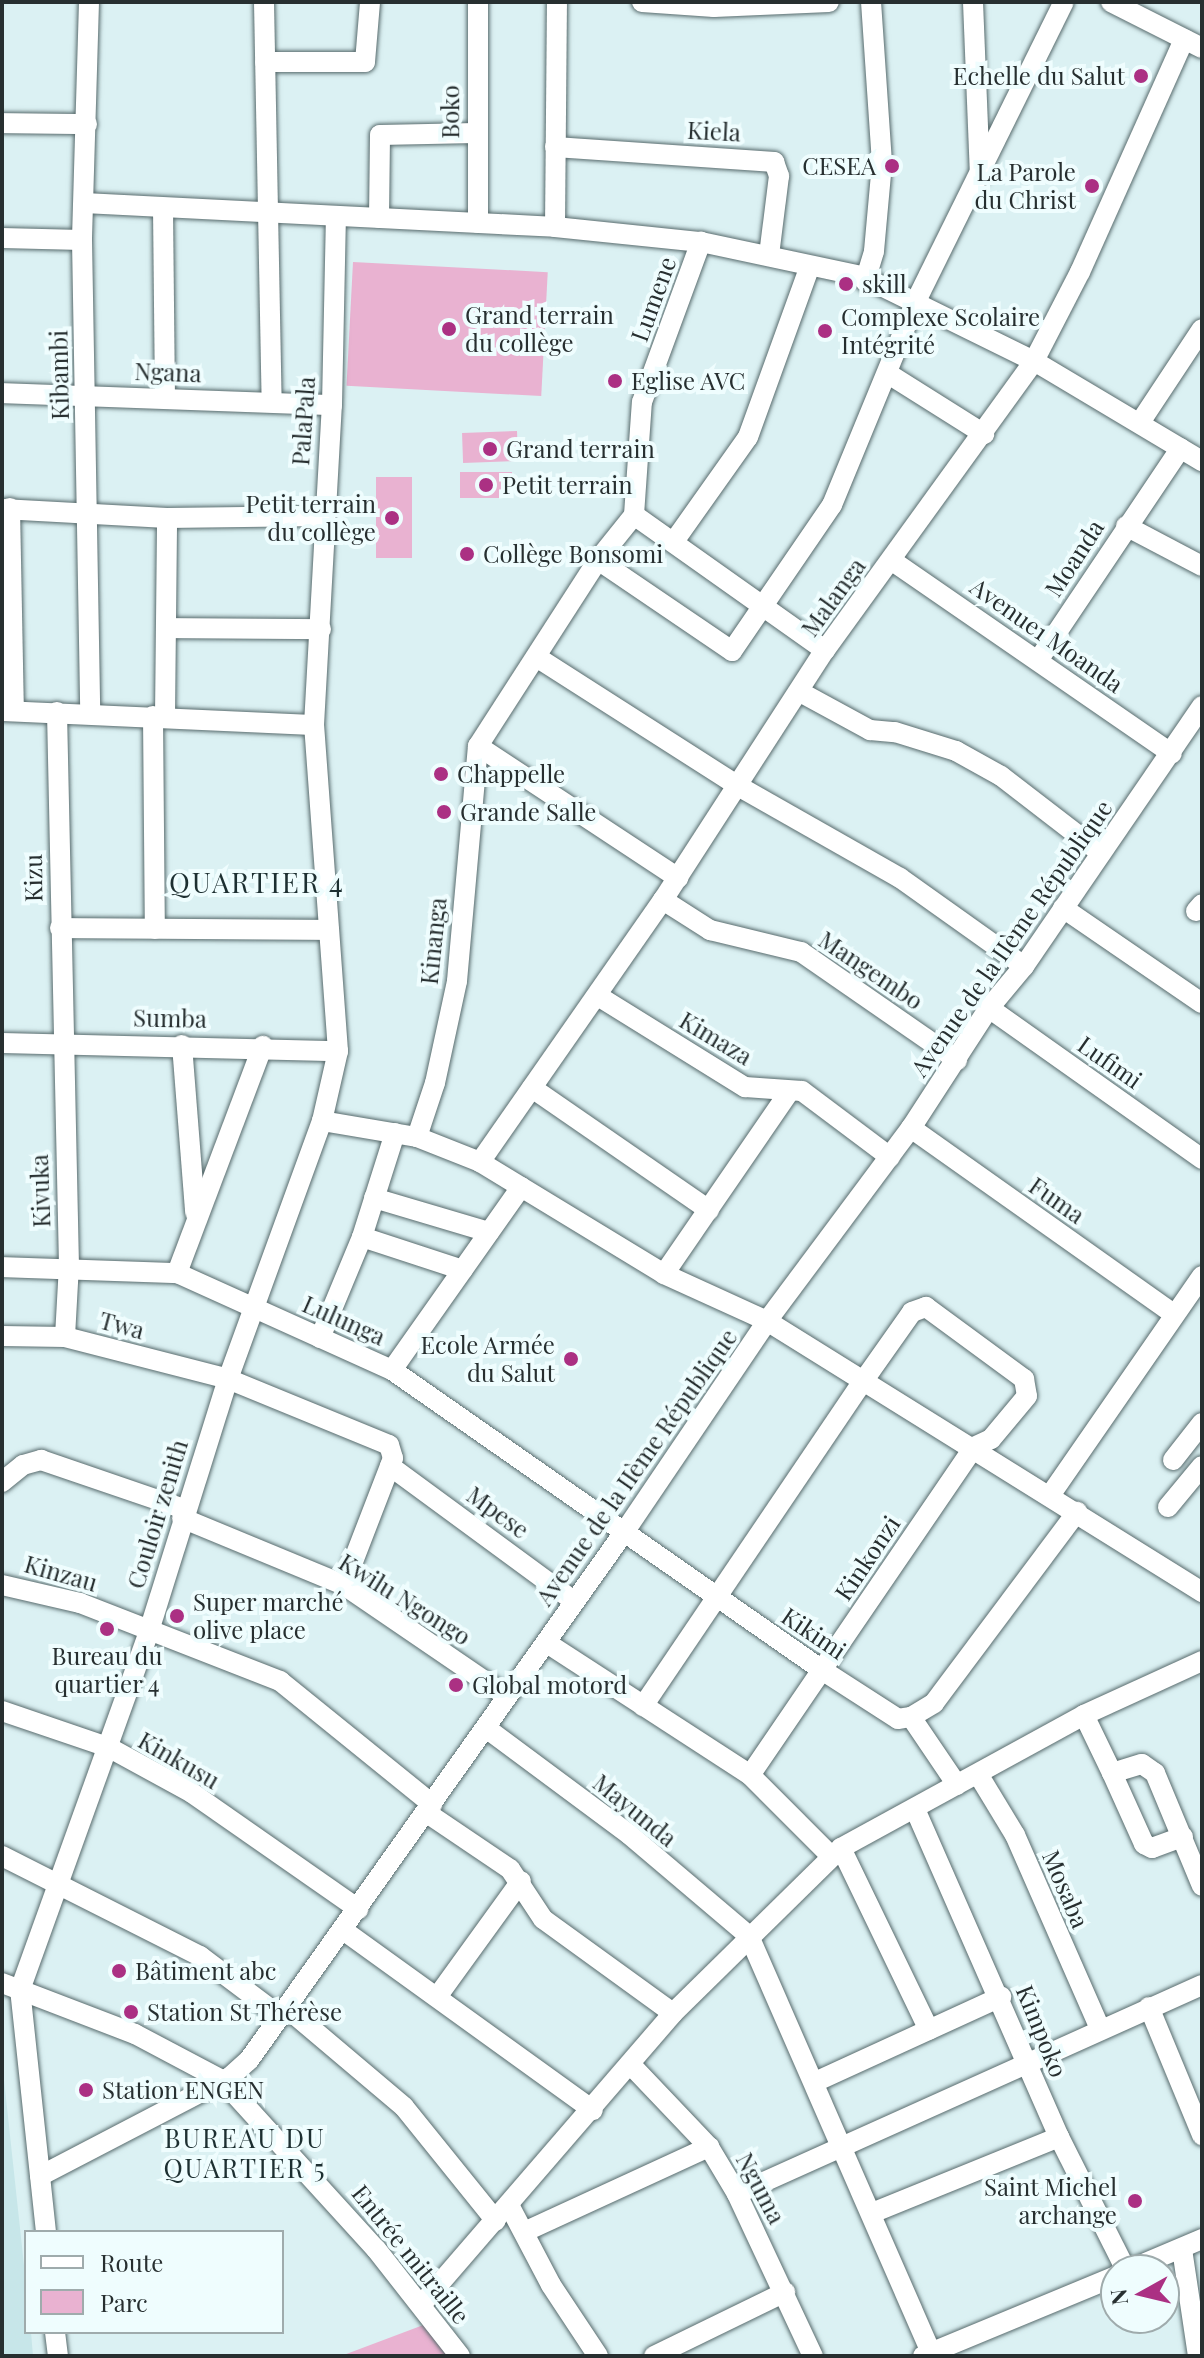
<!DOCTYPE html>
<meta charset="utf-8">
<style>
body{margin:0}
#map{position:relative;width:1204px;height:2358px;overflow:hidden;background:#dbf1f3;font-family:"Playfair Display",serif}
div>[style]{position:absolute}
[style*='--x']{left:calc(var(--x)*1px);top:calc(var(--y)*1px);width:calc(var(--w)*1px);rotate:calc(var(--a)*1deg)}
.built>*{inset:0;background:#c7e6e9}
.green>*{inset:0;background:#e9b2d1;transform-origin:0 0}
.roads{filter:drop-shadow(0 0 2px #586b6d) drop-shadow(0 0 2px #586b6d)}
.minor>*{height:20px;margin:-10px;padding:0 10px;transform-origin:10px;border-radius:10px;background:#fff}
.dots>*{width:22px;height:22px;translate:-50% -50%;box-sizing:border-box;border:4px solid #effdfe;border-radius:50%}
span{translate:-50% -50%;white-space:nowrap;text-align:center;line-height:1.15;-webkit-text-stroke:8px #effdfe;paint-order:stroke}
.poi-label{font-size:24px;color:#272f30}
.right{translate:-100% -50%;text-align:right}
.left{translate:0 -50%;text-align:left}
.street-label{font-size:24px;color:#272f30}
.neighbourhood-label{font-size:26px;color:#1d2f31;letter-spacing:2px}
.quarter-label{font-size:28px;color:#1d2f31;letter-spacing:2px}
.frame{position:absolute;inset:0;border:4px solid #272f30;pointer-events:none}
.legend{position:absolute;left:24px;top:2230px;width:260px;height:104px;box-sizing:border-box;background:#effdfe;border:2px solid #9fabac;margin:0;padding:10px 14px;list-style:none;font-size:24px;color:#272f30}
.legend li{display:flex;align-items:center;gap:16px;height:40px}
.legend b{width:40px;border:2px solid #9fabac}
.north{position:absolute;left:1100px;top:2254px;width:80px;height:80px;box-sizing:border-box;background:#effdfe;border:2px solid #9fabac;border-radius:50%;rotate:262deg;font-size:22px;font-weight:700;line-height:32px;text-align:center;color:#272f30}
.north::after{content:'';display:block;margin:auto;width:28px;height:36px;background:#ab3083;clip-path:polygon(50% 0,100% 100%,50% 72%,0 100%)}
</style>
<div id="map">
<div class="built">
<div style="clip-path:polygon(2px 2061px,26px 2284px,26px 2332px,31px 2332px,33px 2356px,2px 2356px)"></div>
</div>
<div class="green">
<div style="left:353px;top:262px;width:195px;height:124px;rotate:3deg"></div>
<div style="left:517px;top:431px;width:30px;height:55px;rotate:88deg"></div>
<div style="left:460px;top:472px;width:52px;height:26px"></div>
<div style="left:376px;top:477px;width:36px;height:81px"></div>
<div style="clip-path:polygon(426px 2324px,449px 2356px,341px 2356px)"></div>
</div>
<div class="roads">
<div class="minor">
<div style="--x:89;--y:2;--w:238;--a:91.7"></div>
<div style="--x:82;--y:240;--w:472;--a:89"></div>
<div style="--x:264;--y:2;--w:399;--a:88.9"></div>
<div style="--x:478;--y:2;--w:221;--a:90"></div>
<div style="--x:642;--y:2;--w:72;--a:4"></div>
<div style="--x:714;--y:7;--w:115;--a:-2.5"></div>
<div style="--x:973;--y:2;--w:175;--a:87.7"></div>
<div style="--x:1111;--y:2;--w:102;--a:26.8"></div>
<div style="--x:265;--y:62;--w:100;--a:0"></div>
<div style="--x:365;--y:62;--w:60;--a:-85.2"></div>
<div style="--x:2;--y:123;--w:85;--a:0.7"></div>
<div style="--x:555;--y:147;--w:220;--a:3.9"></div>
<div style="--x:774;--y:162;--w:15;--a:70"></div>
<div style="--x:779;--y:176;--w:80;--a:97.2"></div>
<div style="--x:84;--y:203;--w:472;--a:2.9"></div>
<div style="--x:555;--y:227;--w:147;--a:5.9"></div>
<div style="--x:701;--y:242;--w:164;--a:12"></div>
<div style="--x:861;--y:276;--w:193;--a:26.2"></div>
<div style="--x:1034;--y:361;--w:196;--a:30.8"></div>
<div style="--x:163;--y:208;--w:190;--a:89.4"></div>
<div style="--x:379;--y:218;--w:83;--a:-89.3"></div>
<div style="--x:380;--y:135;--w:96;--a:-1.2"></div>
<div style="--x:555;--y:227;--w:225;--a:-89.5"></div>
<div style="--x:2;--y:238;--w:80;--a:1.4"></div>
<div style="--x:865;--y:281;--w:31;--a:-73"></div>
<div style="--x:874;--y:251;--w:88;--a:-84.8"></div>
<div style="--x:882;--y:163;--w:161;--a:-93.9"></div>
<div style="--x:887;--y:373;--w:115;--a:32.2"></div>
<div style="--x:2;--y:393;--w:330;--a:2.1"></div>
<div style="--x:1141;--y:421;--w:110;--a:-56.5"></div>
<div style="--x:10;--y:508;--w:203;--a:88.9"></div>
<div style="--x:2;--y:509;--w:165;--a:3.1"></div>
<div style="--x:167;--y:518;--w:155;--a:-0.7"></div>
<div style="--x:634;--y:515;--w:113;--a:-86"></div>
<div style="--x:642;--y:402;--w:171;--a:-69.8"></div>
<div style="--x:634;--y:515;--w:234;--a:35.3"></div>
<div style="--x:1126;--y:526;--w:86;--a:27.8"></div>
<div style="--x:675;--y:540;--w:126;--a:-54.7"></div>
<div style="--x:748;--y:437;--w:182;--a:-70.1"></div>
<div style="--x:598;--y:560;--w:162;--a:34.2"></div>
<div style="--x:732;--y:651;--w:177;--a:-55.6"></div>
<div style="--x:832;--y:505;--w:223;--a:-67.6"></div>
<div style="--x:917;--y:299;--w:331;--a:-63.7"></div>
<div style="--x:891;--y:560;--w:341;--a:34.6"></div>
<div style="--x:166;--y:628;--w:155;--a:0.4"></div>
<div style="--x:538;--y:658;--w:237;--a:32.6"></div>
<div style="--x:738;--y:786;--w:186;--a:29.6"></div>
<div style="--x:900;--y:878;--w:152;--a:35.4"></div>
<div style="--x:1039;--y:659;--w:254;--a:-56.1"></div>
<div style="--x:800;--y:692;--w:80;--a:28.5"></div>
<div style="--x:870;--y:730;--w:25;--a:5"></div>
<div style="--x:895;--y:732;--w:64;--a:17.3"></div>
<div style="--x:956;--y:751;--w:51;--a:29.1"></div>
<div style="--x:1001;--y:776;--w:126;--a:37.6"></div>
<div style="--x:2;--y:711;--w:312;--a:2.6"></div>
<div style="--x:57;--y:712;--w:553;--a:88.76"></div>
<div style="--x:69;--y:1265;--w:72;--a:93.2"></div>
<div style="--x:153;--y:716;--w:213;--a:89.5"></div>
<div style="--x:165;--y:717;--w:199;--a:-89.4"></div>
<div style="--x:478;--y:746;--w:240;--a:33.4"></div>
<div style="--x:663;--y:900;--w:56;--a:32.6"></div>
<div style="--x:710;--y:930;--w:94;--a:13.6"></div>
<div style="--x:801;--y:952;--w:190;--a:34.7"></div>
<div style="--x:1063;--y:908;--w:168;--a:34.4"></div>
<div style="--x:1196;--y:911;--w:9;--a:-49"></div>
<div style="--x:60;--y:928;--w:269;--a:0.4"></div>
<div style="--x:598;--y:996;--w:173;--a:31.8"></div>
<div style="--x:745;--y:1087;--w:57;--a:4"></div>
<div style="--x:802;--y:1091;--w:110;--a:36.9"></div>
<div style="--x:989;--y:1008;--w:261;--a:35.3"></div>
<div style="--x:2;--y:1043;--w:336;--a:1.4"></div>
<div style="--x:182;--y:1045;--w:168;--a:85.5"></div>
<div style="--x:532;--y:1088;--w:215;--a:34.6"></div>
<div style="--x:322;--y:1121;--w:96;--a:9.6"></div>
<div style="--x:417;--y:1137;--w:68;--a:21.6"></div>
<div style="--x:480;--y:1162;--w:215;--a:31.3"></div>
<div style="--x:664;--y:1274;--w:113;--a:24.5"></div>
<div style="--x:767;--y:1321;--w:513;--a:31.92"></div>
<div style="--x:911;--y:1128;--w:322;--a:35.3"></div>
<div style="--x:417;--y:1137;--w:57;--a:-71.6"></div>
<div style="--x:435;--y:1083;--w:104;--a:-77.8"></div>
<div style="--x:457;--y:981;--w:236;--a:-84.9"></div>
<div style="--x:478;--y:746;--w:221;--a:-57.2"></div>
<div style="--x:598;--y:560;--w:58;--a:-51.3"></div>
<div style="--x:480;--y:1162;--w:320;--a:-55.1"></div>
<div style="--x:663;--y:900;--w:298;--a:-57.1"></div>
<div style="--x:825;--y:650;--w:357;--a:-54.1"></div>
<div style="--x:1034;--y:361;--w:100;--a:-62.7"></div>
<div style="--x:1080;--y:272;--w:255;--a:-65.9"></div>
<div style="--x:374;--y:1198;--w:120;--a:16.5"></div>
<div style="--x:362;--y:1237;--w:106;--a:18.1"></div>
<div style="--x:2;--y:1267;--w:175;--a:2"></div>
<div style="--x:177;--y:1273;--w:236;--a:24.3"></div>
<div style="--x:392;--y:1370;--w:524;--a:34.9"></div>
<div style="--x:822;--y:1670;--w:90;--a:32.8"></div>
<div style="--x:898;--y:1719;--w:13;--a:-9"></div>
<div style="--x:911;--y:1717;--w:82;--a:55.9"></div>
<div style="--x:177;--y:1273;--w:243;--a:-69.3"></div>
<div style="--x:664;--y:1274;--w:221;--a:-55.5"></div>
<div style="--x:2;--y:1336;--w:63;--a:0.9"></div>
<div style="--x:65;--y:1337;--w:168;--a:14.4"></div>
<div style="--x:228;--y:1379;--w:174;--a:22.3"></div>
<div style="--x:389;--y:1445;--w:14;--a:73"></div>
<div style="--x:393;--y:1458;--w:136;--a:111.1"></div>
<div style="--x:320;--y:1338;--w:109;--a:-67.4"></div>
<div style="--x:362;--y:1237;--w:109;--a:-72.4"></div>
<div style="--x:392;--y:1370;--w:224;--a:-54.8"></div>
<div style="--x:1173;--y:1460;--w:47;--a:-51.9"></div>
<div style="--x:390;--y:1466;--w:228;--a:36.3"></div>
<div style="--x:2;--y:1482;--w:27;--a:-39"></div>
<div style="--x:23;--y:1465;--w:19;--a:-16"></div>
<div style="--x:41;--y:1460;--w:151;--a:18.9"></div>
<div style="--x:1051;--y:1494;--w:265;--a:-55.3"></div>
<div style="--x:1168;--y:1507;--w:53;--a:-50.3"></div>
<div style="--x:182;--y:1518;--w:175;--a:22.5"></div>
<div style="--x:344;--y:1585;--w:197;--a:34.3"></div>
<div style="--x:2;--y:1585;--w:80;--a:13"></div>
<div style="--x:80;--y:1603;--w:215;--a:21.3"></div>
<div style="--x:280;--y:1681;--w:196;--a:39"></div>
<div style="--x:547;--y:1643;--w:242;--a:33"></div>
<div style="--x:750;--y:1775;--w:115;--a:45"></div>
<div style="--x:643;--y:1706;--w:394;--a:-55.9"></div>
<div style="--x:864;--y:1380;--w:83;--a:-54.8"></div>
<div style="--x:912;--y:1312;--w:15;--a:-20"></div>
<div style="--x:926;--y:1307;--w:122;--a:36.3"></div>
<div style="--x:1024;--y:1379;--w:17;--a:80"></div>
<div style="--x:1027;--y:1396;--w:56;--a:129.9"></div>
<div style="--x:991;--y:1439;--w:19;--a:155"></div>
<div style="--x:974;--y:1447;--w:397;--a:124.3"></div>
<div style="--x:2;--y:1711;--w:112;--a:18.8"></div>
<div style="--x:108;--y:1747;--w:96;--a:28.7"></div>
<div style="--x:192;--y:1793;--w:203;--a:34.9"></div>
<div style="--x:1084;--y:1715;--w:64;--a:64.2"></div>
<div style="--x:1112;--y:1773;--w:31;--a:-17"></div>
<div style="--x:1142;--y:1764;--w:16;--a:35"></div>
<div style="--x:1155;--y:1773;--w:122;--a:67.4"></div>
<div style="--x:911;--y:1717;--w:27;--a:-31"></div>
<div style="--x:934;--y:1703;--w:239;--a:-53.2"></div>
<div style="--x:486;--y:1728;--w:179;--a:36.6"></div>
<div style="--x:630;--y:1835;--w:156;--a:40.3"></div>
<div style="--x:749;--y:1936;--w:455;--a:66.4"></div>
<div style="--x:1112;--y:1773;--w:78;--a:65.7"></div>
<div style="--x:1144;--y:1844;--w:9;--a:27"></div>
<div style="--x:1152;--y:1848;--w:33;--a:-20"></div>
<div style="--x:978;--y:1774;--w:71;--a:58.8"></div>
<div style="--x:1015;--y:1835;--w:212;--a:66.3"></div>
<div style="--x:915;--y:1809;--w:358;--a:66.3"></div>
<div style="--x:1059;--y:2137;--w:149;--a:63.3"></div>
<div style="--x:427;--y:1813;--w:100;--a:34"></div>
<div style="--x:510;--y:1869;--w:60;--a:56.6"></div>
<div style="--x:543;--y:1919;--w:160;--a:35.9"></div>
<div style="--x:841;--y:1848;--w:202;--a:64.2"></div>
<div style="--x:2;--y:1856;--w:222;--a:26.8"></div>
<div style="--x:200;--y:1956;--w:101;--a:37"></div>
<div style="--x:343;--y:1930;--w:308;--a:35.8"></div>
<div style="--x:2;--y:1983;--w:142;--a:21"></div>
<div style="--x:135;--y:2034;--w:98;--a:27.9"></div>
<div style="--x:222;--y:2080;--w:229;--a:47.7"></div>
<div style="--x:376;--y:2249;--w:136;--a:51.9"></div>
<div style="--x:437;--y:1997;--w:143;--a:-54.1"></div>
<div style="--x:1149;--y:2007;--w:139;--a:67.5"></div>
<div style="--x:287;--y:2008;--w:153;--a:40.2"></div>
<div style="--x:404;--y:2107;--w:146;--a:51.1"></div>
<div style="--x:631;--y:2065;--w:113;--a:46.4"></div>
<div style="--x:709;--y:2147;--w:55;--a:59.2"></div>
<div style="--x:737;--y:2194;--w:179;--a:64.9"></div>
<div style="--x:815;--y:2082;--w:205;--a:-24.6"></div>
<div style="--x:40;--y:2176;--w:214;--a:-27.5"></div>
<div style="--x:230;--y:2077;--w:25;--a:-42"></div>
<div style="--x:249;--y:2060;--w:649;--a:-54.6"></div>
<div style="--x:625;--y:1531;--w:254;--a:-55.9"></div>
<div style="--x:767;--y:1321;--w:241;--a:-53.3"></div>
<div style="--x:911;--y:1128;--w:143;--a:-57"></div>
<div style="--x:989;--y:1008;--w:55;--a:-50.2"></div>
<div style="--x:1024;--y:966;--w:315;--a:-55.6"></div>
<div style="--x:737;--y:2194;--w:510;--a:-24.2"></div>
<div style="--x:509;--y:2205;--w:90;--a:62.3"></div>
<div style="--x:551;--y:2285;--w:85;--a:56.5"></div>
<div style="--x:872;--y:2213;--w:202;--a:-22.1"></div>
<div style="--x:46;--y:2232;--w:243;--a:-96.1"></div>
<div style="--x:20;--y:1990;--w:381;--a:-70.2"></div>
<div style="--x:149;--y:1631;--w:264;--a:-72.6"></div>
<div style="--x:228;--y:1379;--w:275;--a:-70"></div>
<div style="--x:322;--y:1121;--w:72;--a:-77.1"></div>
<div style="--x:338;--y:1051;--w:327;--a:-94.2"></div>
<div style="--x:314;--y:725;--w:321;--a:-86.8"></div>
<div style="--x:332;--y:405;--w:189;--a:-88.8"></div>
<div style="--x:524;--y:2232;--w:204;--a:-24.7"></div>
<div style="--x:1182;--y:2249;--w:108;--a:81.5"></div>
<div style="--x:1129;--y:2270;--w:79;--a:-23"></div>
<div style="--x:422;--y:2304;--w:384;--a:-49.2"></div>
<div style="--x:673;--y:2013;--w:235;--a:-44.5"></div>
<div style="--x:841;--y:1848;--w:277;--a:-28.7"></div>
<div style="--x:1084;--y:1715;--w:130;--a:-24.6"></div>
<div style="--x:55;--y:2332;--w:24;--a:83"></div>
<div style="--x:654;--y:2356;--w:146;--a:-26"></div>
<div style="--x:923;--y:2356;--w:209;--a:-22.5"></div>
</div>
</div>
<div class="dots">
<div style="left:1141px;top:76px;background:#ab3083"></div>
<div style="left:892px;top:166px;background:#ab3083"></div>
<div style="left:1092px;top:186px;background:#ab3083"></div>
<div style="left:846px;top:284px;background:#ab3083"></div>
<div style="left:449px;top:329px;background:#ab3083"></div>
<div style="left:825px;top:331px;background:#ab3083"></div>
<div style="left:615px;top:381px;background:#ab3083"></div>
<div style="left:490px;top:449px;background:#ab3083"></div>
<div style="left:486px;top:485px;background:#ab3083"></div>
<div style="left:392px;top:518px;background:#ab3083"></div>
<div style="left:467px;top:554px;background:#ab3083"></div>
<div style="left:441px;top:774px;background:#ab3083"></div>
<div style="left:444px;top:812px;background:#ab3083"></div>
<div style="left:571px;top:1359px;background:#ab3083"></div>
<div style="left:177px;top:1616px;background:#ab3083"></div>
<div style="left:107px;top:1629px;background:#ab3083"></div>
<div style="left:456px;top:1685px;background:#ab3083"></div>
<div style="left:119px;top:1971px;background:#ab3083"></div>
<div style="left:131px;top:2012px;background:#ab3083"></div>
<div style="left:86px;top:2090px;background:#ab3083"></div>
<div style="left:1135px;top:2201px;background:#ab3083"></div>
</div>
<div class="poi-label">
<span class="right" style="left:1125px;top:76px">Echelle du Salut</span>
<span class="right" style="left:876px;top:166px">CESEA</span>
<span class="right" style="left:1076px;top:186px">La Parole<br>du Christ</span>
<span class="left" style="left:862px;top:284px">skill</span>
<span class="left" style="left:465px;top:329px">Grand terrain<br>du collège</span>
<span class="left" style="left:841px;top:331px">Complexe Scolaire<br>Intégrité</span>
<span class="left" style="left:631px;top:381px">Eglise AVC</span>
<span class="left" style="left:506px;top:449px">Grand terrain</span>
<span class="left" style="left:502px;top:485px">Petit terrain</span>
<span class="right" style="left:376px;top:518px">Petit terrain<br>du collège</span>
<span class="left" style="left:483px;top:554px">Collège Bonsomi</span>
<span class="left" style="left:457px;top:774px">Chappelle</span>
<span class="left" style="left:460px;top:812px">Grande Salle</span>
<span class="right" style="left:555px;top:1359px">Ecole Armée<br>du Salut</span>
<span class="left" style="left:193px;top:1616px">Super marché<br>olive place</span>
<span style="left:107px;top:1670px">Bureau du<br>quartier 4</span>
<span class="left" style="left:472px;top:1685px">Global motord</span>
<span class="left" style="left:135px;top:1971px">Bâtiment abc</span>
<span class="left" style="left:147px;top:2012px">Station St Thérèse</span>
<span class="left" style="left:102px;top:2090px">Station ENGEN</span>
<span class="right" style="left:1117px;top:2201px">Saint Michel<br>archange</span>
</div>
<div class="street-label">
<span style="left:450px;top:112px;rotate:-90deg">Boko</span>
<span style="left:714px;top:131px;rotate:3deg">Kiela</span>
<span style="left:653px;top:299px;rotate:-70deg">Lumene</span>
<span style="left:168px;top:372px;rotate:2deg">Ngana</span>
<span style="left:59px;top:375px;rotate:-91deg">Kibambi</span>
<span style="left:303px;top:421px;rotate:-86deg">PalaPala</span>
<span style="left:1074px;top:558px;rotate:-57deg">Moanda</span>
<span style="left:833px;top:597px;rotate:-54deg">Malanga</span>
<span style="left:1047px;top:635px;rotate:35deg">Avenue1 Moanda</span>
<span style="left:33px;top:878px;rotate:-91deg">Kizu</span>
<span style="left:1011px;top:938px;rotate:-55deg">Avenue de la IIème République</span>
<span style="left:433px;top:941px;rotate:-84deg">Kinanga</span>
<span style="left:871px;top:970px;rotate:34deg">Mangembo</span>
<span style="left:170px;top:1018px;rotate:1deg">Sumba</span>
<span style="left:716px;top:1038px;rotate:31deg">Kimaza</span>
<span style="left:1110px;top:1062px;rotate:35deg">Lufimi</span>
<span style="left:40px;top:1191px;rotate:-92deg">Kivuka</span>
<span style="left:1057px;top:1200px;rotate:35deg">Fuma</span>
<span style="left:344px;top:1320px;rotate:24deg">Lulunga</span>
<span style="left:122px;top:1325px;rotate:15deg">Twa</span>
<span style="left:636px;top:1467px;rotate:-55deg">Avenue de la IIème République</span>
<span style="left:498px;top:1512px;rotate:36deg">Mpese</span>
<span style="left:157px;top:1514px;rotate:-73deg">Couloir zenith</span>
<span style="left:867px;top:1558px;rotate:-56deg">Kinkonzi</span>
<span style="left:61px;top:1573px;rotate:16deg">Kinzau</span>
<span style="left:405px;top:1599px;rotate:32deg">Kwilu Ngongo</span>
<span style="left:814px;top:1633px;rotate:34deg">Kikimi</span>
<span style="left:179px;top:1760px;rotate:30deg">Kinkusu</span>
<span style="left:635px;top:1810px;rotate:39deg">Mayunda</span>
<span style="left:1066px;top:1889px;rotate:67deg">Mosaba</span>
<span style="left:1042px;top:2031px;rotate:68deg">Kimpoko</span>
<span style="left:761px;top:2188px;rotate:62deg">Nguma</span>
<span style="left:411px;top:2254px;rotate:51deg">Entrée mitraille</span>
</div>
<div class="neighbourhood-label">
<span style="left:245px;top:2153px">BUREAU DU<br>QUARTIER 5</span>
</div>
<div class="quarter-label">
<span style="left:257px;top:882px">QUARTIER 4</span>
</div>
<div class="frame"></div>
<ul class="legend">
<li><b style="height:10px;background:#fff"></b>Route</li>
<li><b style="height:22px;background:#e9b2d1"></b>Parc</li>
</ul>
<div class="north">N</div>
</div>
